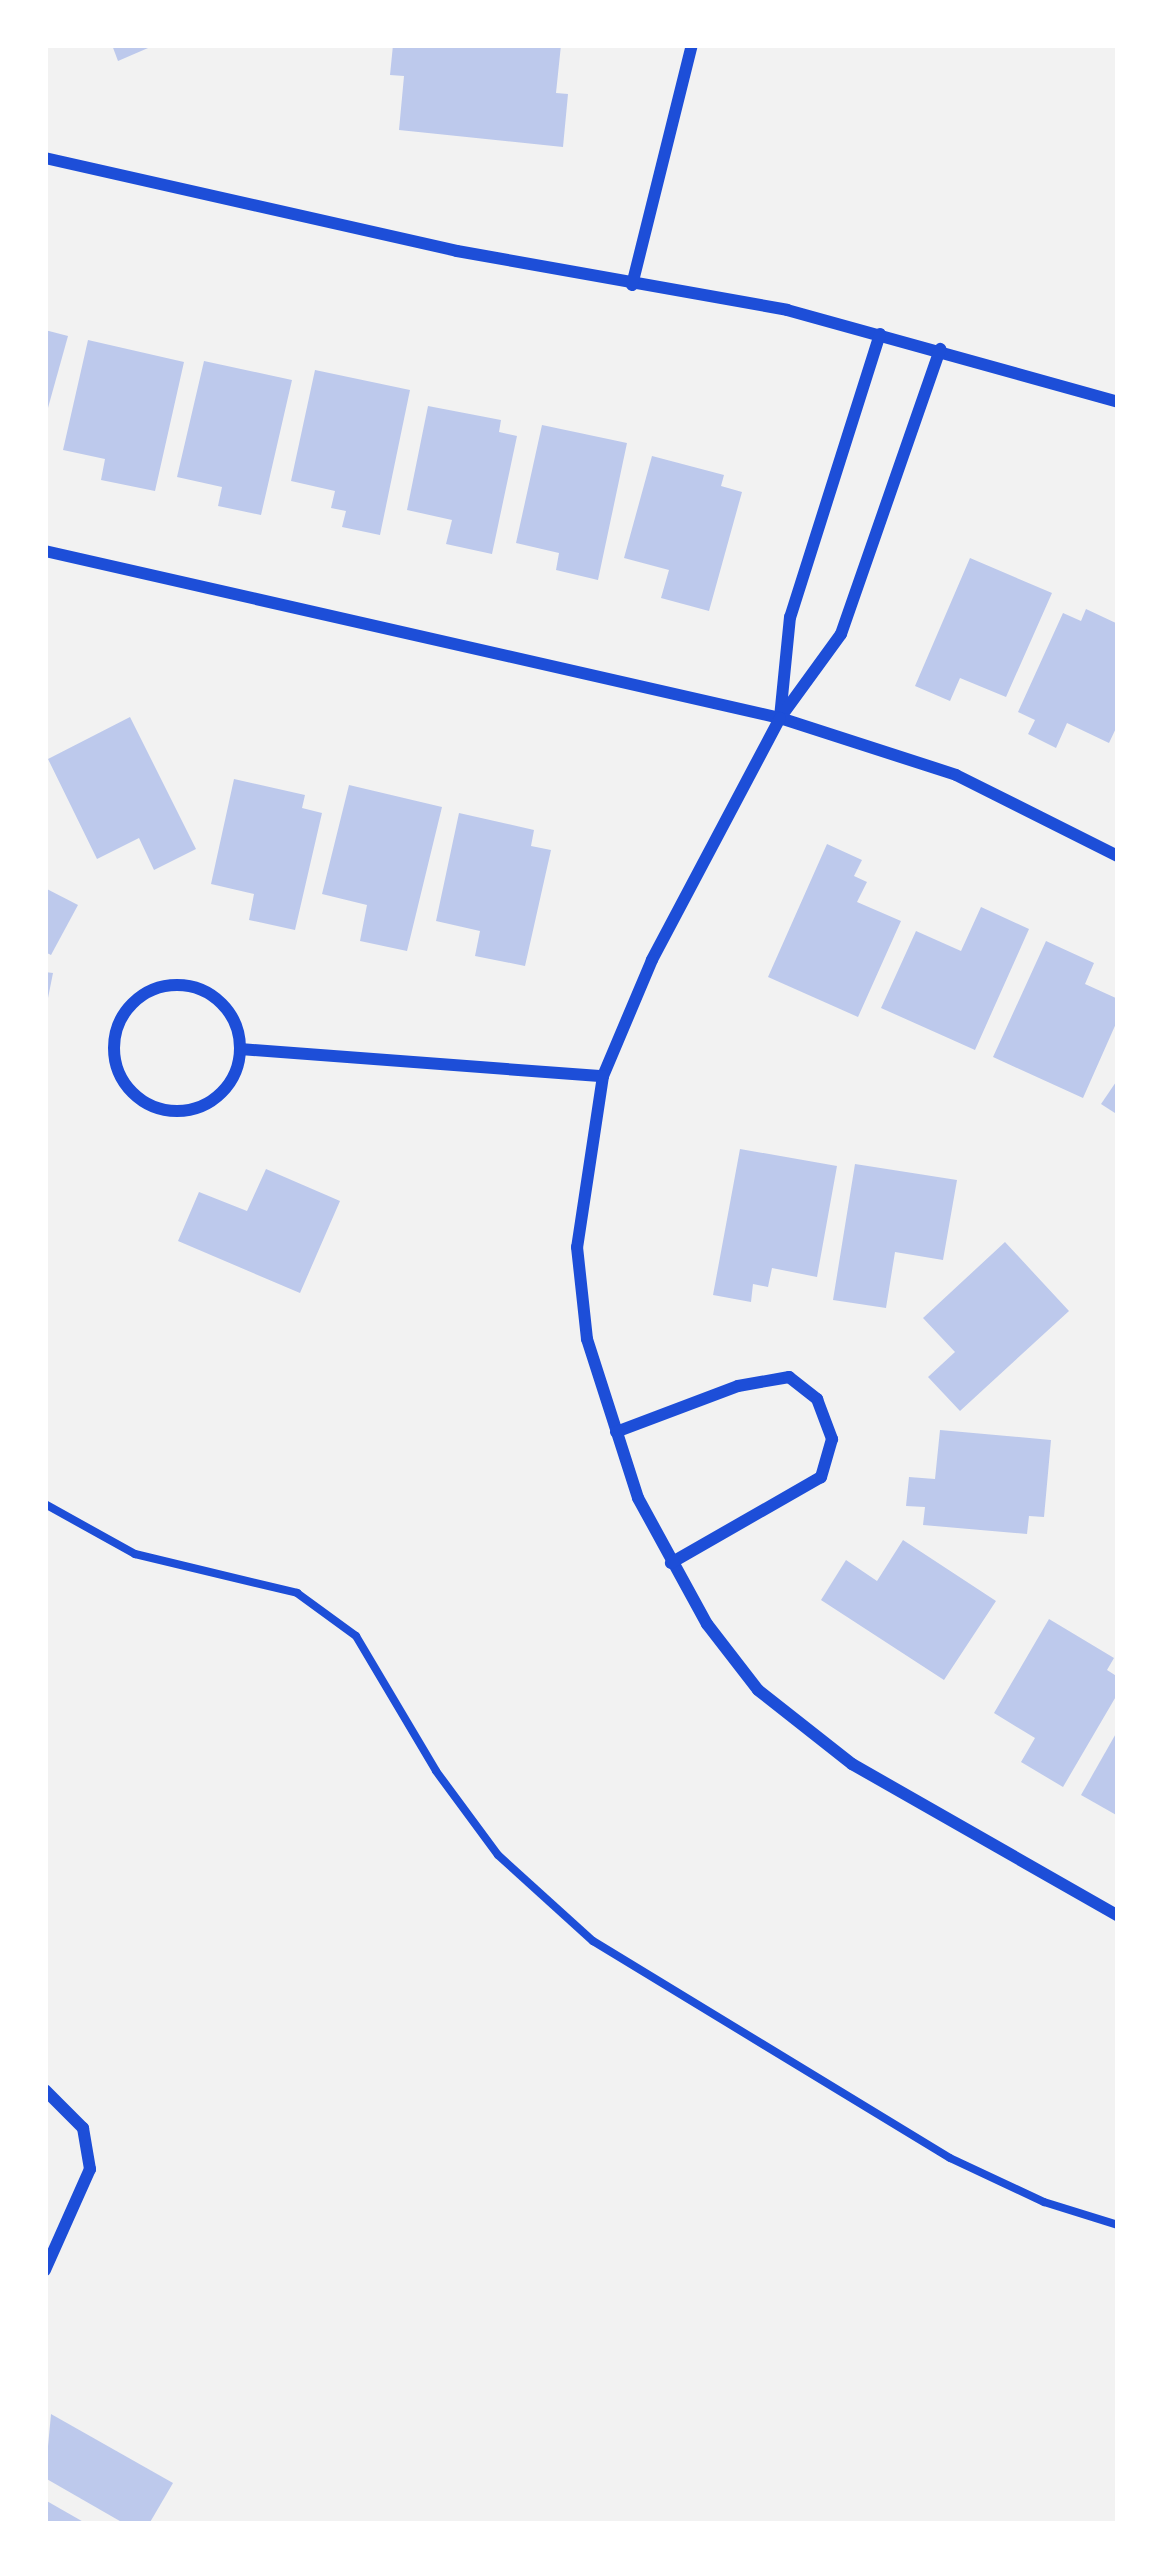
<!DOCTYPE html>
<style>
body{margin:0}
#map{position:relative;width:1163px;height:2569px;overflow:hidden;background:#f2f2f2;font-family:"Titillium Web",sans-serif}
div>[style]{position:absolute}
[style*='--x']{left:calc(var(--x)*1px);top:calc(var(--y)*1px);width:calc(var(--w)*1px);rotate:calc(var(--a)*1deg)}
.building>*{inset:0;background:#bdc9ec}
.path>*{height:8px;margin:-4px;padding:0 4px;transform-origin:4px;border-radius:4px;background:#1d4ed8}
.minor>*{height:12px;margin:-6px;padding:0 6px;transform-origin:6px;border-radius:6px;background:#1d4ed8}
.minor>.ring{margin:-6px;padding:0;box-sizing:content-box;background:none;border:12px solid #1d4ed8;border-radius:50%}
span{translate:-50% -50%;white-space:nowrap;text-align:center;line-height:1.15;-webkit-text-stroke:9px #fff;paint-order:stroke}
.frame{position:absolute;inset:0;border:48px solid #fff;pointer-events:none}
</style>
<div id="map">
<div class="building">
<div style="clip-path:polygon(112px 45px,155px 45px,118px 61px)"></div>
<div style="clip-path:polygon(393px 45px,561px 45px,556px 93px,568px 94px,563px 147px,399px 130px,404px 76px,390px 75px)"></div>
<div style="clip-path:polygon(45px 330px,68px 336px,46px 415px,45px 415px)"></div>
<div style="clip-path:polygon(88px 340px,184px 362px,155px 491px,101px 480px,105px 459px,63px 450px)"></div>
<div style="clip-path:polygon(204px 361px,292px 380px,261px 515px,218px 506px,222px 487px,177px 477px)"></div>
<div style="clip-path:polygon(315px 370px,410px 390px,380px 535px,342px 527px,346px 511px,331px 508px,335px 491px,291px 481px)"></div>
<div style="clip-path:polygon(428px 406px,501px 420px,499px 432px,517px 436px,492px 554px,446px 544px,452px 520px,407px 510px)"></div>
<div style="clip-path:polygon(542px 425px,627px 443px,598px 580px,556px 570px,559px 553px,516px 543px)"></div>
<div style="clip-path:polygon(652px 456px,724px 475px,721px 486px,742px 492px,709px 611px,661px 598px,669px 570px,624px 558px)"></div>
<div style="clip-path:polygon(970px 558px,1052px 593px,1006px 697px,960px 678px,950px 701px,915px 686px)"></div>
<div style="clip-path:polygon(1086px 609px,1118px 624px,1118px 724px,1109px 743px,1067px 723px,1056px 748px,1028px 734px,1035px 720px,1018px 712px,1063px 613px,1081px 621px)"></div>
<div style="clip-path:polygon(130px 717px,196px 849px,154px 870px,139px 838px,97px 859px,48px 759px)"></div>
<div style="clip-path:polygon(234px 779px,305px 795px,302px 808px,322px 813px,295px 930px,249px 920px,254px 894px,211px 884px)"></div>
<div style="clip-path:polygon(349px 785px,442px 807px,407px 951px,360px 941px,367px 905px,322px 894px)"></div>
<div style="clip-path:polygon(459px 813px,534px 830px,531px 846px,551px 850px,525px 966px,475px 956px,480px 931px,436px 921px)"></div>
<div style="clip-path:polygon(827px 844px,862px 860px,854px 876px,867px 882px,857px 902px,901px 921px,858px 1017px,768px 977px)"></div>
<div style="clip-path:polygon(45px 888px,78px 905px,51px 955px,45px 952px)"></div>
<div style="clip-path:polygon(981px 907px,1029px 929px,975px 1050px,881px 1008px,916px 931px,961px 951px)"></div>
<div style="clip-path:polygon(1046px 941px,1094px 963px,1085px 984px,1118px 999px,1118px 1019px,1083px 1098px,993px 1057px)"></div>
<div style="clip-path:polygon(45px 972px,53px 973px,47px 1003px,45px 1003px)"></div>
<div style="clip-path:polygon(1118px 1079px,1118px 1115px,1101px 1104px)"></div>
<div style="clip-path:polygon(740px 1149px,837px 1166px,817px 1277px,772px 1268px,768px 1287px,753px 1284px,751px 1302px,713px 1295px)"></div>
<div style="clip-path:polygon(855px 1164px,957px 1180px,943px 1260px,895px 1252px,886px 1308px,833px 1300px)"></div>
<div style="clip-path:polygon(266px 1169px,340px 1201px,300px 1293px,178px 1241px,199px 1192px,247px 1211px)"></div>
<div style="clip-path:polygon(1005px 1242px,1069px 1311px,960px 1411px,928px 1377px,955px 1352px,923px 1318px)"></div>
<div style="clip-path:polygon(940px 1430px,1051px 1440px,1044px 1517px,1029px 1516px,1027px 1534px,923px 1525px,925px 1507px,906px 1506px,909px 1477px,935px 1479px)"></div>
<div style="clip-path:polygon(903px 1540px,996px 1601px,944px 1680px,821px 1600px,846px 1560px,877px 1581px)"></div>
<div style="clip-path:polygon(1049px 1619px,1114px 1658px,1107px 1670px,1118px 1677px,1118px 1693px,1063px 1787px,1021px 1762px,1035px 1738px,994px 1713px)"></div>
<div style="clip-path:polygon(1118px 1730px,1118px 1816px,1081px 1795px)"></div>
<div style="clip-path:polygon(51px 2414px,173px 2483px,149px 2524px,125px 2524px,45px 2478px)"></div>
<div style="clip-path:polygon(45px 2500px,87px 2524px,45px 2524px)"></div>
</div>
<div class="path">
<div style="--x:45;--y:1504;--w:103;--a:29.1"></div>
<div style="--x:135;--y:1554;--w:167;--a:13.5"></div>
<div style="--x:297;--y:1593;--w:73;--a:36.1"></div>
<div style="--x:356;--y:1636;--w:157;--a:59.3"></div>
<div style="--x:436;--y:1771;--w:104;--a:53.6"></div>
<div style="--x:498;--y:1855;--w:128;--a:42.2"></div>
<div style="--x:593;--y:1941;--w:418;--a:31.3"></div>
<div style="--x:950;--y:2158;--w:104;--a:25.1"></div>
<div style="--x:1044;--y:2202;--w:77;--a:17.3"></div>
</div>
<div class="minor">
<div style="--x:45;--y:158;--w:422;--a:12.7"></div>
<div style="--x:457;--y:251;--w:335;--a:10.1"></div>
<div style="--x:787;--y:310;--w:344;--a:15.5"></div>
<div style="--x:632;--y:285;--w:247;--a:-76"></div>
<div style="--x:880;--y:334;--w:297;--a:107.6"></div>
<div style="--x:790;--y:617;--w:101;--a:95.7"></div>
<div style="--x:780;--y:718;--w:104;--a:-54"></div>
<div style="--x:841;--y:634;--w:302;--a:-70.8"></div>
<div style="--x:45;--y:551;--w:754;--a:12.8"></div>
<div style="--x:780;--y:718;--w:185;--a:17.9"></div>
<div style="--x:956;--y:775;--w:181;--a:26.6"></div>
<div style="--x:780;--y:718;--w:274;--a:117.9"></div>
<div style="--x:652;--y:960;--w:126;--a:112.9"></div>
<div style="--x:603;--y:1076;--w:173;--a:98.6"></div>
<div style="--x:577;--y:1247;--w:93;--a:83.8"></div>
<div style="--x:587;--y:1339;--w:167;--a:72.2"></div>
<div style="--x:638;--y:1498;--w:144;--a:61.3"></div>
<div style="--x:707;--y:1624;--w:83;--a:52.3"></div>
<div style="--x:758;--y:1690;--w:120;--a:38.2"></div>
<div style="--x:852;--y:1764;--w:306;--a:29.7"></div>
<div class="ring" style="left:114px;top:985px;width:114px;height:114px"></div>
<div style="--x:240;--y:1049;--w:364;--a:4.3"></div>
<div style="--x:616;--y:1432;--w:130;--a:-20.7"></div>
<div style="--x:738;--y:1386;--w:52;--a:-10"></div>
<div style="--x:789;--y:1377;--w:36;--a:38"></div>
<div style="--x:817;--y:1399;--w:43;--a:69.4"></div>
<div style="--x:832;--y:1439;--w:40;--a:106"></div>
<div style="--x:821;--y:1477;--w:173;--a:150.2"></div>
<div style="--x:45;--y:2090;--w:54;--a:45"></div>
<div style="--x:83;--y:2128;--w:42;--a:80.3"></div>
<div style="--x:90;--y:2169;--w:111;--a:114"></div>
</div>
<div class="frame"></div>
</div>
